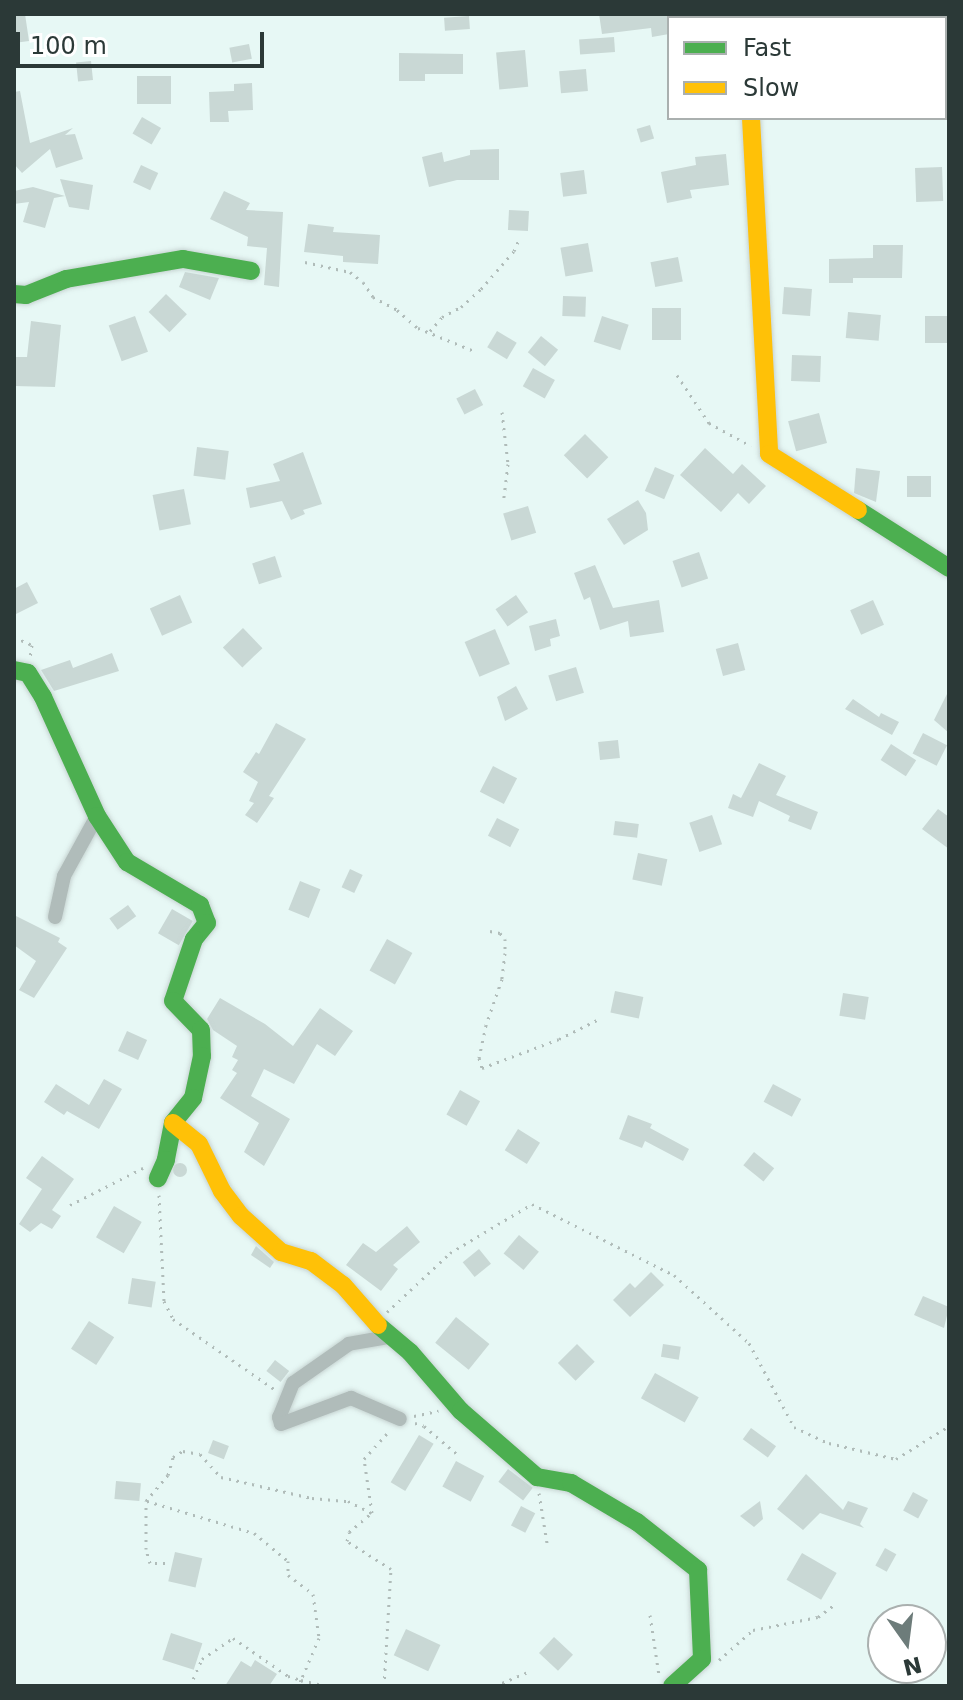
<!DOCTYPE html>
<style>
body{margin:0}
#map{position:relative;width:963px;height:1700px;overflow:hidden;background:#e7f8f5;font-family:"DejaVu Sans",sans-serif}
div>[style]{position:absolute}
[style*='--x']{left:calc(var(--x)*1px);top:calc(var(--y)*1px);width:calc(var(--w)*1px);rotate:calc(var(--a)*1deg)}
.building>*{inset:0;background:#c9d8d5;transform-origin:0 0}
.round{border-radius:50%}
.path>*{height:3px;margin-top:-1.5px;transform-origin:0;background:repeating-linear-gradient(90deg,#b0bcb9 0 2px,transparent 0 8px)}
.roads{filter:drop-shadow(0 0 2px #c7d4d2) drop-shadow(0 0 2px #c7d4d2)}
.street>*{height:14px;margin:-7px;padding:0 7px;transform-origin:7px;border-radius:7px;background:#b0bcba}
.fast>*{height:18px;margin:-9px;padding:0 9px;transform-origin:9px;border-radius:9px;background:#4caf50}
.slow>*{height:18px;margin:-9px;padding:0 9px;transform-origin:9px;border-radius:9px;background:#ffc107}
span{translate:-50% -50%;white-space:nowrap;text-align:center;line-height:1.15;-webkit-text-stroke:6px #fff;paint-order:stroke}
.frame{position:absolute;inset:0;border:16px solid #2b3937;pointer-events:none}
.legend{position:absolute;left:667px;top:16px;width:280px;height:104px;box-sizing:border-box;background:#fff;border:2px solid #aab0af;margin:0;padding:10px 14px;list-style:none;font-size:24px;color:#2b3937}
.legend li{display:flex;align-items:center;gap:16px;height:40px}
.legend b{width:40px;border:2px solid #aab0af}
.north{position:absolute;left:867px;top:1604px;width:80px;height:80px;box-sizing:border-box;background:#fff;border:2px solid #aab0af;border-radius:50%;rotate:166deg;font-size:22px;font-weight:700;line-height:32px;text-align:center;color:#2b3937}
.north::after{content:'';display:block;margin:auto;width:28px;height:36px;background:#6d7c7a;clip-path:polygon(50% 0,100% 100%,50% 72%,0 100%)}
.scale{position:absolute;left:16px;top:32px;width:248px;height:36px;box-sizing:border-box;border:4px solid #2b3937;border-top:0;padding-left:10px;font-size:24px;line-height:28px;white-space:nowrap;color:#2b3937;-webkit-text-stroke:6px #fff;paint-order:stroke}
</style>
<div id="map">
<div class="building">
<div style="clip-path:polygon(14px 14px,25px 14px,29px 41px,14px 43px)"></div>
<div style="clip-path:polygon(599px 14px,669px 14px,669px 34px,652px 37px,651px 28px,602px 34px)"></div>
<div style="left:469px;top:16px;width:13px;height:25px;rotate:86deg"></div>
<div style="left:614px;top:37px;width:15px;height:35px;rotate:86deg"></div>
<div style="left:249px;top:44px;width:15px;height:20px;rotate:79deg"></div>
<div style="left:525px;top:50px;width:37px;height:29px;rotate:85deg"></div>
<div style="clip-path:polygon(399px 53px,463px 54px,463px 74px,425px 74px,425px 81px,399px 81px)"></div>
<div style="left:91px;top:61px;width:19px;height:15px;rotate:84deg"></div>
<div style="left:586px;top:69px;width:22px;height:27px;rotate:85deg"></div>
<div style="left:137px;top:76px;width:34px;height:28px"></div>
<div style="clip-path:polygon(252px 83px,253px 110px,228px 111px,229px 122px,210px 122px,209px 92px,234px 91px,234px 84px)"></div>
<div style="clip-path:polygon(20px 91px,30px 143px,73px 128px,65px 135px,75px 134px,83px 159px,56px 168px,50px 149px,22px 173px,14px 164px,14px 92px)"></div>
<div style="left:142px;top:117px;width:22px;height:19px;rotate:30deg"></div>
<div style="left:650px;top:125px;width:14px;height:14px;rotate:73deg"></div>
<div style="clip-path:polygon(499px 149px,499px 180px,457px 180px,429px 187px,422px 157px,442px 152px,444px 162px,470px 155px,470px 150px)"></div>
<div style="clip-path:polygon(726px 154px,729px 185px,690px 190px,692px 198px,667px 203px,661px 172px,696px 165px,695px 157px)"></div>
<div style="left:141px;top:165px;width:19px;height:19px;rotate:25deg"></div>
<div style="left:942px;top:167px;width:34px;height:27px;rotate:88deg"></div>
<div style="left:584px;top:170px;width:24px;height:24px;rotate:83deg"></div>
<div style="clip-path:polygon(60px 179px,93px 185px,89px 210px,69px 207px)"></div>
<div style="clip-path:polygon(33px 187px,65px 196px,54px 198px,45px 228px,23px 222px,29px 202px,14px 204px,14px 191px)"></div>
<div style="clip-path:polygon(224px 191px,250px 203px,246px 210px,283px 212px,279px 287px,264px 285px,267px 248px,247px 246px,248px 237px,210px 219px)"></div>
<div style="left:509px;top:210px;width:20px;height:20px;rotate:3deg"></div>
<div style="clip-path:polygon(308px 224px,334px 227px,333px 232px,380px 235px,378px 264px,343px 262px,343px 256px,304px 252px)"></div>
<div style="left:588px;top:243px;width:29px;height:28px;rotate:80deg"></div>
<div style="clip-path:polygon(873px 245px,903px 245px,902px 278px,853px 278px,853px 283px,829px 283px,829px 259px,873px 258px)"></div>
<div style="left:678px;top:257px;width:25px;height:28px;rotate:79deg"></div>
<div style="clip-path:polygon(185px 272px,219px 278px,210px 300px,179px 287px)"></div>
<div style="left:784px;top:287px;width:28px;height:27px;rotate:4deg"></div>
<div style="left:166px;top:294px;width:29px;height:25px;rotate:44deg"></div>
<div style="left:563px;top:296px;width:23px;height:20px;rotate:2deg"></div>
<div style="left:681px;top:308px;width:32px;height:29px;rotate:90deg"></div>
<div style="left:848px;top:312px;width:33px;height:26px;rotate:5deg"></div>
<div style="left:135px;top:316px;width:38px;height:28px;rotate:70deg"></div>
<div style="left:602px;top:316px;width:28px;height:27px;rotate:18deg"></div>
<div style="left:925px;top:316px;width:24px;height:27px"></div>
<div style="clip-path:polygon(31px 321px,61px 325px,55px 387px,14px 386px,14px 357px,27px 357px)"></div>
<div style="left:497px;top:331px;width:23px;height:19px;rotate:31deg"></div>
<div style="left:541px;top:336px;width:22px;height:21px;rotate:39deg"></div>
<div style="left:792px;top:355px;width:29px;height:26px;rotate:2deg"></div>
<div style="left:533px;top:368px;width:25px;height:21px;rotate:29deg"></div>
<div style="left:475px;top:389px;width:18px;height:21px;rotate:63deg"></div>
<div style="left:819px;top:413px;width:31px;height:32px;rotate:75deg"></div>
<div style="left:585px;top:434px;width:33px;height:30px;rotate:45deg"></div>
<div style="left:197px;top:447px;width:32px;height:29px;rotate:7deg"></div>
<div style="clip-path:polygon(705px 448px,733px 474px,742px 464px,766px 486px,749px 504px,738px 493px,721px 512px,680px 475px)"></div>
<div style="clip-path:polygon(303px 452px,322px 504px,303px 510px,305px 514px,291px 520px,282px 501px,250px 508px,246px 488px,280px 481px,273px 464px)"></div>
<div style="left:655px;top:467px;width:21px;height:26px;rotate:23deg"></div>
<div style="clip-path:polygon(856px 468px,880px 471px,876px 502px,854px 493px)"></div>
<div style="left:907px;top:476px;width:24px;height:21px"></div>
<div style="left:184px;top:489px;width:36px;height:32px;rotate:79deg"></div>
<div style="clip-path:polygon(638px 500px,646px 513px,648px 530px,624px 545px,607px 519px)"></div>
<div style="left:528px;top:506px;width:28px;height:26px;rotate:73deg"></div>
<div style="left:699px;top:552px;width:28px;height:28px;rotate:71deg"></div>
<div style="left:275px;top:556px;width:22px;height:24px;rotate:72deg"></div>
<div style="clip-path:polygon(595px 565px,613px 608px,659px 600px,664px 632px,630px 637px,628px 621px,600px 630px,590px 597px,584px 600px,574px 573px)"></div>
<div style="clip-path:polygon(27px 582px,38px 603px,14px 615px,14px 589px)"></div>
<div style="left:180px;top:595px;width:30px;height:33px;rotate:66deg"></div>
<div style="left:516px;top:595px;width:21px;height:25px;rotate:55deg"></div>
<div style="left:873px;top:600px;width:27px;height:25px;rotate:66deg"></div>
<div style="clip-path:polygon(556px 619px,560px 636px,550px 639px,551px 646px,535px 651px,529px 626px)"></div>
<div style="left:243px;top:628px;width:28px;height:28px;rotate:46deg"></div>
<div style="left:495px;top:629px;width:38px;height:33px;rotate:67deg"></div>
<div style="left:738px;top:643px;width:28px;height:23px;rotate:75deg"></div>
<div style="clip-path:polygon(112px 653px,119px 671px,54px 691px,41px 670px,70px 660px,73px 668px)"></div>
<div style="left:576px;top:667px;width:27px;height:29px;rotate:73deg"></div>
<div style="clip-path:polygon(516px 686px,528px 709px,505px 721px,497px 697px)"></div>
<div style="clip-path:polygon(949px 690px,949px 733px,934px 720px)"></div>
<div style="clip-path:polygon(853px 699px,879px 717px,881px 713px,899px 722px,892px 735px,845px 709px)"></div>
<div style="clip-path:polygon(276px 723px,306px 739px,269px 796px,274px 798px,257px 823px,245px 815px,254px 803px,249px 801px,258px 782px,243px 772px,256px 752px,259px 754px)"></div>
<div style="left:923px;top:733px;width:27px;height:23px;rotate:27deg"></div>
<div style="left:618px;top:740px;width:18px;height:20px;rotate:84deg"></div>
<div style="left:891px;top:744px;width:30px;height:19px;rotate:33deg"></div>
<div style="clip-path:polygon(759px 763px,786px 776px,776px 795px,818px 812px,811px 830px,788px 821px,790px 816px,759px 801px,753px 817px,728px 808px,733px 794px,741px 798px)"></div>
<div style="left:493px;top:766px;width:27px;height:29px;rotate:27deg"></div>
<div style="clip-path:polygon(938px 809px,949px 817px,949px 849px,922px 829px)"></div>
<div style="left:712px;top:815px;width:31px;height:24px;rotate:71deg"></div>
<div style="left:497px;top:818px;width:25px;height:20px;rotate:27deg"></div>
<div style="left:615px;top:821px;width:24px;height:14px;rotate:7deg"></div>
<div style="left:638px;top:853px;width:30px;height:27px;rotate:12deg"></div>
<div style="left:350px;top:869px;width:14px;height:20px;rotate:25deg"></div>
<div style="left:300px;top:881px;width:22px;height:31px;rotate:22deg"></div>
<div style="left:128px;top:905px;width:14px;height:23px;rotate:54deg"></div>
<div style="left:172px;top:909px;width:24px;height:28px;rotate:30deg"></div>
<div style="clip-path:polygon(14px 915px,60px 938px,58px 942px,67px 948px,34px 998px,19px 990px,36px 961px,14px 945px)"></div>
<div style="left:387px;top:939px;width:29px;height:36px;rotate:29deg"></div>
<div style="left:615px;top:991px;width:29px;height:22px;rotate:12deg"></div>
<div style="left:843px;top:993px;width:26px;height:23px;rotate:9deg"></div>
<div style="clip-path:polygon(220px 998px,265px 1024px,293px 1046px,320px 1008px,353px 1031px,335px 1056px,317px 1044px,294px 1084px,264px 1069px,251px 1096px,290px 1119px,264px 1166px,244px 1152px,259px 1123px,220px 1098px,237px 1073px,232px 1070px,238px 1060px,232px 1057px,237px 1046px,213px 1030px,207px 1019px)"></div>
<div style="left:127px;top:1031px;width:22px;height:22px;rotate:24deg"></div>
<div style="clip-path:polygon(104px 1079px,122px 1089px,99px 1129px,67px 1111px,64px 1115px,44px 1102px,56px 1084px,89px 1105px)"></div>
<div style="left:773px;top:1084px;width:32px;height:20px;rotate:28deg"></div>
<div style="left:460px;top:1090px;width:23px;height:28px;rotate:29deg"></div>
<div style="clip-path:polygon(628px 1115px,652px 1124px,650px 1128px,689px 1149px,683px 1161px,645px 1141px,642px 1148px,619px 1139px)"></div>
<div style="left:518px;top:1129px;width:26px;height:25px;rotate:32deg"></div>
<div style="left:754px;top:1152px;width:26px;height:17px;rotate:39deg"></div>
<div style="clip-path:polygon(42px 1156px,74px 1179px,52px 1210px,61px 1216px,52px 1229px,41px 1223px,30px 1232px,19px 1224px,42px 1189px,26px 1178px)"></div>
<div class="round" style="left:173px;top:1163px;width:14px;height:14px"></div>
<div style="left:114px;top:1206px;width:32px;height:36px;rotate:30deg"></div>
<div style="clip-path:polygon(407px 1226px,420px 1242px,393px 1265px,398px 1269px,381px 1291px,346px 1265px,363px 1243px,376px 1252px)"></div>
<div style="left:519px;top:1235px;width:26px;height:24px;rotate:40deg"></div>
<div style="clip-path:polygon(256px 1246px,274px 1262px,270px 1268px,251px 1255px)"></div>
<div style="left:479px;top:1249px;width:19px;height:21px;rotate:51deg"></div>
<div style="clip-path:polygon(651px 1272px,664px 1285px,630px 1317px,613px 1300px,630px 1283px,635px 1288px)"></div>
<div style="left:132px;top:1278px;width:24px;height:26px;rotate:9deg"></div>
<div style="clip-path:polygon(923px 1296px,949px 1307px,944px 1328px,914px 1315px)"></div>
<div style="left:456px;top:1317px;width:43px;height:33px;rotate:39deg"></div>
<div style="left:89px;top:1321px;width:30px;height:33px;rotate:33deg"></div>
<div style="left:577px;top:1344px;width:25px;height:27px;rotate:45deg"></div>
<div style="left:663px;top:1344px;width:18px;height:13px;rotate:9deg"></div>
<div style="left:275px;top:1360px;width:18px;height:14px;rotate:38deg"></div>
<div style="left:655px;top:1373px;width:50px;height:29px;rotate:29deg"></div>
<div style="left:751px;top:1428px;width:31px;height:14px;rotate:36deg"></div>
<div style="left:419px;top:1435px;width:17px;height:55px;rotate:31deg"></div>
<div style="left:213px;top:1440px;width:17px;height:14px;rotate:21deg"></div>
<div style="left:456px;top:1461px;width:32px;height:29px;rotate:28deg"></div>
<div style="left:508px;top:1469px;width:31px;height:16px;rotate:37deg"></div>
<div style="clip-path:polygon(806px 1474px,843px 1510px,848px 1501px,868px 1508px,860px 1524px,864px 1528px,820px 1513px,803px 1530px,777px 1509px)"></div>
<div style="left:116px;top:1481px;width:25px;height:18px;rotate:5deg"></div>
<div style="left:913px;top:1492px;width:17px;height:21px;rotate:28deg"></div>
<div style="clip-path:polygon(760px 1501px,763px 1519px,754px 1527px,740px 1516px)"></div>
<div style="left:521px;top:1506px;width:16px;height:22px;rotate:27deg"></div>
<div style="left:885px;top:1548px;width:13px;height:20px;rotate:29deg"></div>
<div style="left:175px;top:1552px;width:28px;height:30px;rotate:13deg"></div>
<div style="left:802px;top:1553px;width:40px;height:31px;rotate:30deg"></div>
<div style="left:406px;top:1629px;width:38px;height:29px;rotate:25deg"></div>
<div style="left:171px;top:1633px;width:33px;height:28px;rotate:18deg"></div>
<div style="left:554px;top:1637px;width:26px;height:22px;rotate:43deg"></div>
<div style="clip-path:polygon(255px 1660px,277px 1674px,269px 1686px,225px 1686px,241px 1661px,251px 1667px)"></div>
</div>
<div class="path">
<div style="--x:305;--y:262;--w:46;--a:12.5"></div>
<div style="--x:350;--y:272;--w:16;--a:38"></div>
<div style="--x:363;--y:282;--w:18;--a:56"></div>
<div style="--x:373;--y:297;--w:27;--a:28"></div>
<div style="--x:397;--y:310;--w:28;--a:41"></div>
<div style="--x:418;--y:328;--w:61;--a:22.3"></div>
<div style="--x:430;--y:331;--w:18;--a:-49"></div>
<div style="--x:442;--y:317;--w:21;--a:-28"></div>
<div style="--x:461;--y:307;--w:27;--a:-42"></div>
<div style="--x:481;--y:289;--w:50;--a:-49"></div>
<div style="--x:514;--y:251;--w:13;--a:-67"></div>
<div style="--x:677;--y:375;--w:58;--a:56.3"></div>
<div style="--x:709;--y:423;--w:48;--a:28.7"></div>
<div style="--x:502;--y:412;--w:52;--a:83.4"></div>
<div style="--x:508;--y:464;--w:38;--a:97"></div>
<div style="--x:14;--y:637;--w:20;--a:24"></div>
<div style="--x:32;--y:645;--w:12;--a:99"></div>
<div style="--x:490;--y:931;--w:10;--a:11"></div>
<div style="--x:500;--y:933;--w:8;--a:50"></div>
<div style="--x:505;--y:939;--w:14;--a:90"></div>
<div style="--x:505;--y:953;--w:26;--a:97"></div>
<div style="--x:502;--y:979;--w:49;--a:109.2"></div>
<div style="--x:486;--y:1025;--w:34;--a:102"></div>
<div style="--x:479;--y:1058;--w:10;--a:73"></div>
<div style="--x:482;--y:1068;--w:82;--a:-20.6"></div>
<div style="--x:559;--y:1039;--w:45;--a:-26.6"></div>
<div style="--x:159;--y:1195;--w:106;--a:87.3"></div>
<div style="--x:164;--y:1301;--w:20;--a:63"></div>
<div style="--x:173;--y:1319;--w:123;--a:34.7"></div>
<div style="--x:70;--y:1205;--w:82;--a:-26.9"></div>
<div style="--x:387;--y:1312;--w:86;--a:-43.1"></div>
<div style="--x:450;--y:1253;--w:96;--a:-30.9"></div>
<div style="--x:532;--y:1204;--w:159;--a:26.6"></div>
<div style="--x:674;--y:1275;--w:101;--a:42.2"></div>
<div style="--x:749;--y:1343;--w:95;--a:61.8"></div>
<div style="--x:794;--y:1427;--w:38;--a:25"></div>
<div style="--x:829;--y:1443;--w:69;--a:13.4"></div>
<div style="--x:896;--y:1459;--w:62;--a:-31.9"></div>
<div style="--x:414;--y:1416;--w:25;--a:-12"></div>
<div style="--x:415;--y:1423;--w:9;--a:18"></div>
<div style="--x:424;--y:1426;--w:43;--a:40.3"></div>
<div style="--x:539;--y:1493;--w:51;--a:80.9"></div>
<div style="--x:147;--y:1501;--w:112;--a:16.7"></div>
<div style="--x:254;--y:1533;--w:44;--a:39.5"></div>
<div style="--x:288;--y:1561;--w:14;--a:90"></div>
<div style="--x:288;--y:1575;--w:31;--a:37"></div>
<div style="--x:313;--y:1594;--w:44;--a:82.2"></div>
<div style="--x:319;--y:1638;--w:46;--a:113.2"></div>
<div style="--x:301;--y:1680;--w:26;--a:13"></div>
<div style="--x:165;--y:1563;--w:15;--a:180"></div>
<div style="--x:150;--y:1563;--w:15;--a:-106"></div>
<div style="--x:146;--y:1549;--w:48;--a:-90"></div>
<div style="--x:146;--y:1501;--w:34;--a:-50"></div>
<div style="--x:168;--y:1475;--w:19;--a:-74"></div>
<div style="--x:173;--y:1457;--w:12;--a:-31"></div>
<div style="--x:183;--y:1451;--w:17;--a:10"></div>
<div style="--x:200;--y:1454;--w:31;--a:48"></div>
<div style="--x:221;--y:1477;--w:93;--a:13"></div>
<div style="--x:312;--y:1498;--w:36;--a:5"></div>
<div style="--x:348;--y:1501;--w:27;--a:27"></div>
<div style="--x:650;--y:1615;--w:61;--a:81.5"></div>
<div style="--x:719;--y:1660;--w:45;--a:-41.4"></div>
<div style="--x:753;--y:1630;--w:66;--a:-11.3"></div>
<div style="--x:818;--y:1617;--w:20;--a:-37"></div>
<div style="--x:190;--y:1686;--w:30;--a:-66"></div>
<div style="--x:202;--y:1659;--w:37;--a:-34"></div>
<div style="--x:233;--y:1638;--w:67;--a:34.6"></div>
<div style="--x:288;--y:1676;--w:14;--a:17"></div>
<div style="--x:301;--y:1680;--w:7;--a:117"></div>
<div style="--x:384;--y:1686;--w:117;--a:-86.6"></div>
<div style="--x:391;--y:1569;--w:52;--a:-147.5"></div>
<div style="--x:347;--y:1541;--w:9;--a:-77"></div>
<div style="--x:349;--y:1532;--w:30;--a:-40"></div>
<div style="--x:372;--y:1513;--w:55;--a:-98.4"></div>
<div style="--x:364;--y:1459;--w:38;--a:-48"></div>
<div style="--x:495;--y:1686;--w:36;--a:-23"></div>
</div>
<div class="roads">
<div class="street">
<div style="--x:746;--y:14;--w:4;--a:90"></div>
<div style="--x:55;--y:917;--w:42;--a:-77.6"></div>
<div style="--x:64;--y:876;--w:68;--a:-61.2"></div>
<div style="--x:388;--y:1337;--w:40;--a:170"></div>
<div style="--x:349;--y:1344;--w:68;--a:145.1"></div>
<div style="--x:293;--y:1383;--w:37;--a:112"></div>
<div style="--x:279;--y:1417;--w:7;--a:74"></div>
<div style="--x:281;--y:1424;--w:75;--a:-20.4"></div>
<div style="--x:351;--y:1398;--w:53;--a:23.2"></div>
</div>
<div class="fast">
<div style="--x:14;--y:294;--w:12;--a:5"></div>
<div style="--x:26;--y:295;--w:43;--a:-21.8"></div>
<div style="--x:66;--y:279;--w:119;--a:-9.7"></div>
<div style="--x:183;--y:259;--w:69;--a:10"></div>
<div style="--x:858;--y:510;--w:108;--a:32.5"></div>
<div style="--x:14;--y:670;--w:14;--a:12"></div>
<div style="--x:28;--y:673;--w:28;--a:58"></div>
<div style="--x:43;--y:697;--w:131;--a:65.6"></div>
<div style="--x:97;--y:816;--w:55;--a:56.9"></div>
<div style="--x:127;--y:862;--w:85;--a:30.5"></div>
<div style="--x:200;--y:905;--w:19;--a:69"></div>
<div style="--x:207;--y:923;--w:21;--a:129"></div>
<div style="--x:194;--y:939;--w:65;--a:108.7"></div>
<div style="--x:173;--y:1001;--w:40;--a:46"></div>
<div style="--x:201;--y:1030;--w:26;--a:88"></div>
<div style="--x:202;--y:1056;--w:43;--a:102.1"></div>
<div style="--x:193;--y:1098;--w:32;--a:129"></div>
<div style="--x:173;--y:1123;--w:38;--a:101"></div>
<div style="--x:166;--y:1160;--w:20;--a:114"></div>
<div style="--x:378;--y:1325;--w:42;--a:40.2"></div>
<div style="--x:410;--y:1352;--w:78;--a:49.2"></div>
<div style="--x:461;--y:1411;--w:101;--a:41"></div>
<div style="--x:537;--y:1477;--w:35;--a:10"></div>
<div style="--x:571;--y:1483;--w:77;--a:30.6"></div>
<div style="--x:637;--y:1522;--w:78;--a:38.2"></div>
<div style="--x:698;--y:1570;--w:89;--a:87.4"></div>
<div style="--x:702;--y:1659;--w:40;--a:138"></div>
</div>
<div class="slow">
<div style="--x:751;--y:118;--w:336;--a:86.9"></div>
<div style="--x:769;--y:454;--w:105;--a:32.2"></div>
<div style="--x:173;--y:1123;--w:33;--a:39"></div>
<div style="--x:199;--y:1144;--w:52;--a:63.9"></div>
<div style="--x:222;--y:1191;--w:31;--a:53"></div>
<div style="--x:241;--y:1216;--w:54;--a:42"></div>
<div style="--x:281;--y:1252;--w:31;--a:17"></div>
<div style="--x:311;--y:1261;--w:40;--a:37"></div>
<div style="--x:343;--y:1285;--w:53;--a:48.8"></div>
</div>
</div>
<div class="frame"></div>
<ul class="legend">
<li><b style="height:10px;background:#4caf50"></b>Fast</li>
<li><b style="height:10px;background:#ffc107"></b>Slow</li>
</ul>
<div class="north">N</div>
<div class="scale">100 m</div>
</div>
